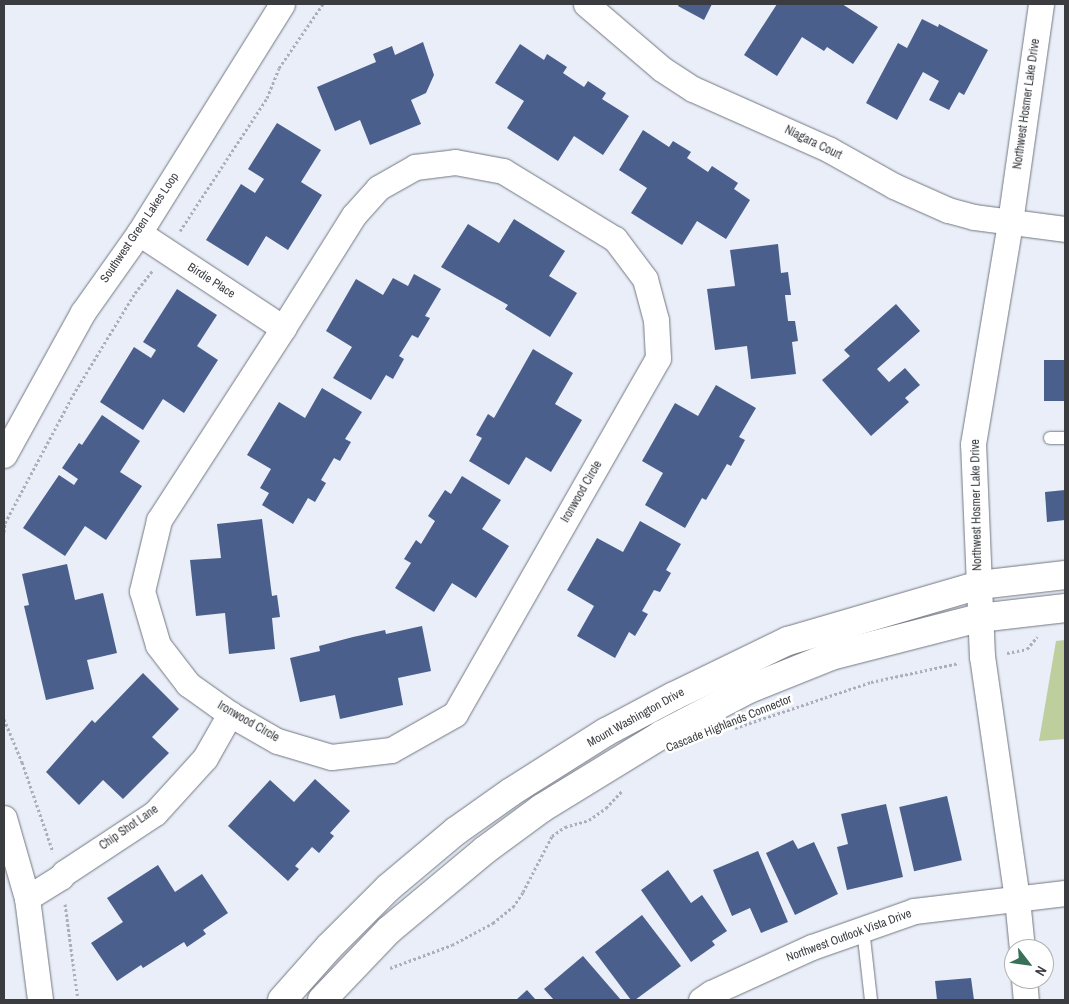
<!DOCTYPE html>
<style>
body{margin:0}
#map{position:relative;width:1069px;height:1004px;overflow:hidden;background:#e9eef8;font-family:"Archivo Narrow",sans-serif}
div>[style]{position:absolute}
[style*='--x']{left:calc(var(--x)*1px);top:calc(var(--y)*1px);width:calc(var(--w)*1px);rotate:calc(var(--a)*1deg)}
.green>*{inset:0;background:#bece9c}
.building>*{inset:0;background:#4b5f8c;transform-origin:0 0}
.path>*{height:3px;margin-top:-1.5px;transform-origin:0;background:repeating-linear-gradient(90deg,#abafb7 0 2.5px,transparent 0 5px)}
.roads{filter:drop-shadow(0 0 1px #727780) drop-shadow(0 0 1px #727780)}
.service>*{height:12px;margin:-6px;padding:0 6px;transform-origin:6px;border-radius:6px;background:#fff}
.minor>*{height:25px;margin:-12.5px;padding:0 12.5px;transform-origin:12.5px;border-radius:12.5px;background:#fff}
.secondary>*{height:28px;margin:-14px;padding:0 14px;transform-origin:14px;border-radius:14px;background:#fff}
span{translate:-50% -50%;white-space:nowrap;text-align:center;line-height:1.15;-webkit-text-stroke:5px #fff;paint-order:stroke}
.street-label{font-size:12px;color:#3a3c40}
.frame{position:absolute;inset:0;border:5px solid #3a3c40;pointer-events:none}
.north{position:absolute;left:1004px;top:939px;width:50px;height:50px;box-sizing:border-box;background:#fff;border:1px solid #b0b1b3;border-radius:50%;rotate:120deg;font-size:14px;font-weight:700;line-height:20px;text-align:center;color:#3a3c40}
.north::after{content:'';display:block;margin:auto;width:18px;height:22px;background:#387058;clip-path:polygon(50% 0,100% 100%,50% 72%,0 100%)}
</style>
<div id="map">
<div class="green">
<div style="clip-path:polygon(1065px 640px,1065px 739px,1039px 741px,1056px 641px)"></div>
</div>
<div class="building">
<div style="clip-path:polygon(679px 4px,712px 4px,704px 20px,678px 6px)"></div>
<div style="clip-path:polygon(777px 4px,842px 4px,878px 27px,853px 64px,827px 47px,824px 51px,802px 37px,777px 76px,744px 55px)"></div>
<div style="clip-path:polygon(922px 19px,938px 27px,939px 24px,988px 50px,964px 95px,959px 92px,949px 110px,929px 100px,939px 81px,923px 72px,897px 120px,866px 103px,898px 43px,907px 48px)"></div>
<div style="clip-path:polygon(423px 42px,434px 75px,426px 93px,411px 100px,421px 124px,370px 145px,360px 120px,335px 131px,317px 87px,376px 62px,373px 54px,392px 46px,395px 55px)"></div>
<div style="clip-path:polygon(520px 44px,544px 60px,547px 54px,567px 67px,563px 73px,584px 87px,588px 81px,606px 93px,602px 99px,629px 116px,603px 155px,574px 136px,558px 161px,507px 128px,524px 101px,495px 83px)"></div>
<div style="clip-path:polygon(277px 123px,321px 150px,301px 182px,322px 195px,288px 250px,266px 236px,248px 266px,206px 240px,241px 184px,255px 193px,264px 179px,248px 169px)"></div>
<div style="clip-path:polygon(643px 130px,669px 147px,673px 141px,691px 152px,687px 158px,708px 172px,712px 166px,738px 183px,734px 189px,750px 200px,726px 239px,697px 221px,682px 245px,631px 213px,647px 188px,619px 170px)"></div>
<div style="clip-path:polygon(514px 219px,565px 251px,549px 276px,577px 293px,550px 337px,505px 309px,508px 305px,441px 267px,468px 224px,499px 243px)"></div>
<div style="clip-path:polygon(778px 244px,781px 273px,788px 272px,791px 295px,785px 295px,788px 321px,795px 321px,798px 341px,792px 342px,796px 374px,751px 379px,747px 346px,715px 350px,707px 289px,735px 286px,730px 250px)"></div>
<div style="clip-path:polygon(414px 274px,441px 289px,425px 316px,430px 318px,418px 338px,412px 335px,399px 356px,404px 359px,393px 379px,386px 375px,371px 400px,333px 378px,352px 347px,326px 331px,356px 279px,383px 295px,393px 278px,408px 286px)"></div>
<div style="clip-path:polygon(177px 289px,217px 315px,197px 346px,218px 360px,184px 413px,163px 399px,143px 430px,100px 402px,134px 347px,151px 358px,156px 350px,143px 342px)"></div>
<div style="clip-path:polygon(896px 304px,920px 331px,877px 369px,889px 382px,905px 368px,920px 385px,905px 398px,909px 402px,871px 436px,822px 380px,850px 356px,844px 350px)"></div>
<div style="clip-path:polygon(533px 349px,573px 373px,555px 404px,582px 420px,551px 472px,526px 457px,509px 485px,469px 461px,482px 438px,476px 435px,488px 414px,494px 418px)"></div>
<div style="left:1065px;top:360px;width:41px;height:21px;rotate:90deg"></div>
<div style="clip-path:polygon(716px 385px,756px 408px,739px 437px,745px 440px,731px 466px,727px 464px,706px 500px,702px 498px,685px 528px,645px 505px,663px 473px,642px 461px,675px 403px,698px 416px)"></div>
<div style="clip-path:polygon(322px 388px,362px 412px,345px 439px,351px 442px,340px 461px,334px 458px,321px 480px,326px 483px,315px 502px,308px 498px,293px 524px,262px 505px,269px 493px,260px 488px,271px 469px,247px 455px,279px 402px,305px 418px)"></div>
<div style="clip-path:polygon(102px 415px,140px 441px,120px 472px,142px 486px,106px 540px,85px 526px,65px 556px,23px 528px,59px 475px,74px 485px,78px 479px,62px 468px,79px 443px,82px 445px)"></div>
<div style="clip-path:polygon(462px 476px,501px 500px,482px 529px,509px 546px,476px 598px,452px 583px,434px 612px,395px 588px,411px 563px,404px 559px,416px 540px,421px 544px,435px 521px,428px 516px,445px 490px,451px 494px)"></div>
<div style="clip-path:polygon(1065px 490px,1065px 520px,1047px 522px,1045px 492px)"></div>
<div style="clip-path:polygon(262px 519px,272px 596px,277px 595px,280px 617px,272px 618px,275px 649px,229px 654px,225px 613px,196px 616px,190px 560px,221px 558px,217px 524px)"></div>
<div style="clip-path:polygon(640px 521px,681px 544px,666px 570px,671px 573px,660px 592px,654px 590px,642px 611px,648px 614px,635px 636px,629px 632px,615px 658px,577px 636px,594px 606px,567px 590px,597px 538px,623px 552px)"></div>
<div style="clip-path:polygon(67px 564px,75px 600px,103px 593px,117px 653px,87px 660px,94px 689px,46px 700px,24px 606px,29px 605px,22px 574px)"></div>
<div style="clip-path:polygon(422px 626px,431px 671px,398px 678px,403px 705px,340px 719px,335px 695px,300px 702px,290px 658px,320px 651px,319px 646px,353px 637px,385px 630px,386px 634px)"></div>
<div style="clip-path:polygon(143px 673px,179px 709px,152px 737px,169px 753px,123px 799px,103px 780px,79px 805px,46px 772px,92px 720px,95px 723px)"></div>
<div style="clip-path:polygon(315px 779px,350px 811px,330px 833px,334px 836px,319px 853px,312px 847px,295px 866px,299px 869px,288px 881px,228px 826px,270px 780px,294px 802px)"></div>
<div style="left:947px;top:796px;width:66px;height:49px;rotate:77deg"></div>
<div style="clip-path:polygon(886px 804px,903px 877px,847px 890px,837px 847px,848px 844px,841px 814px)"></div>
<div style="clip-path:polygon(793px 840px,798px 849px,814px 842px,838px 894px,795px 915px,766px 853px)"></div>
<div style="clip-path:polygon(758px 851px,788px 922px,761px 933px,750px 908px,732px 916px,713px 870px)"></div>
<div style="clip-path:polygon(158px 865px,175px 892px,202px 874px,228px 913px,203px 930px,206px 934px,187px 947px,184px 942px,143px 968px,141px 965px,117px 981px,91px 943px,123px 922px,107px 898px)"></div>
<div style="clip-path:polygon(668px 870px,691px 903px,702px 895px,727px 931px,712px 941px,715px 945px,691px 962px,641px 890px)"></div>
<div style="clip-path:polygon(642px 915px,681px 966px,635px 1000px,631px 1000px,595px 952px)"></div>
<div style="clip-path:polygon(583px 956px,621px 1000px,554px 1000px,544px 989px)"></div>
<div style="clip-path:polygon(971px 978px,974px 1000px,937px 1000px,935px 981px)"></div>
<div style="clip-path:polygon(527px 990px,536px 1000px,516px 1000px)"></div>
</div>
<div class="path">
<div style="--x:180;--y:231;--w:159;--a:-56.8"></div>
<div style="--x:267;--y:98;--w:32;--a:-68"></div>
<div style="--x:279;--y:68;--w:78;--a:-55.5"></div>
<div style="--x:4;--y:532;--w:9;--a:-84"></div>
<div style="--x:5;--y:523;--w:145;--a:-62"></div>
<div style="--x:73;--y:395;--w:119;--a:-58.7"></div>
<div style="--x:135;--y:293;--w:28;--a:-52"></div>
<div style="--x:1007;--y:653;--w:20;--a:-11"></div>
<div style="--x:1027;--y:649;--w:16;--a:-50"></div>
<div style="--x:4;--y:719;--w:47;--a:67.3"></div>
<div style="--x:22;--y:762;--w:95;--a:71"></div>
<div style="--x:735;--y:728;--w:144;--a:-18.7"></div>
<div style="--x:871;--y:682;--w:90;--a:-12.2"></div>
<div style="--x:65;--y:904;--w:97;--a:82.3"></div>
<div style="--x:390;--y:968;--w:66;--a:-20.4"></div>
<div style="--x:452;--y:945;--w:47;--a:-28.2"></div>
<div style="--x:493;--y:923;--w:26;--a:-39"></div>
<div style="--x:513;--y:907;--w:18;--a:-56"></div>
<div style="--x:523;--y:892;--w:63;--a:-62.6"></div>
<div style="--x:552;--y:836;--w:16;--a:-35"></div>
<div style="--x:565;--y:827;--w:25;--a:-16"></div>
<div style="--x:589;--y:820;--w:21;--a:-35"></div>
<div style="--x:606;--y:808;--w:23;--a:-47"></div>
</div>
<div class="roads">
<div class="service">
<div style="--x:1050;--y:438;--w:15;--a:0"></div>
<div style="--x:863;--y:929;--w:71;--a:83.6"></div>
</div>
<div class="minor">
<div style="--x:586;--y:4;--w:100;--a:40.5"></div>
<div style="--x:662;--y:69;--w:37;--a:33"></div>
<div style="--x:693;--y:89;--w:148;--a:24"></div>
<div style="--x:828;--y:149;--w:76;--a:29.3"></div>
<div style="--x:894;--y:186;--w:59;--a:24"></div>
<div style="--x:948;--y:210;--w:27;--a:15"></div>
<div style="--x:974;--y:217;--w:92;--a:7.5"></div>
<div style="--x:455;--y:162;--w:49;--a:10.6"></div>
<div style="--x:503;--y:171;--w:131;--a:31.3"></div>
<div style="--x:615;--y:239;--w:50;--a:53.1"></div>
<div style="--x:645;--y:279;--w:42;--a:75"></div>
<div style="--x:656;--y:320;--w:38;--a:87"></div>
<div style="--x:658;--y:358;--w:410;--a:119.7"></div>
<div style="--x:455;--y:714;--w:73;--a:150.6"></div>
<div style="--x:391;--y:750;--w:60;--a:173.3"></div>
<div style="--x:331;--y:757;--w:56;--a:-163.5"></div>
<div style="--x:277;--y:741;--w:54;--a:-150.1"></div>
<div style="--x:230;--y:714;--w:52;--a:-144.5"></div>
<div style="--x:188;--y:684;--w:49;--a:-127.6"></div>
<div style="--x:158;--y:645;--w:56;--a:-106.5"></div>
<div style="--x:142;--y:591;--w:73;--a:-76.5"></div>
<div style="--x:159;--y:520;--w:229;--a:-57.1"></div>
<div style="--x:283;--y:328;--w:133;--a:-57.9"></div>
<div style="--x:354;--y:215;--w:36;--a:-48"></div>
<div style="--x:378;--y:188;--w:43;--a:-29.6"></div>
<div style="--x:415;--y:167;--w:40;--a:-7.1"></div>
<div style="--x:139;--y:233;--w:173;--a:33.4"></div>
<div style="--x:4;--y:455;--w:163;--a:-61.1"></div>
<div style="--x:83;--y:312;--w:97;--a:-54.7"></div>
<div style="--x:139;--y:233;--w:270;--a:-58"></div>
<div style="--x:4;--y:818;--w:83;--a:74"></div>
<div style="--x:27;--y:898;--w:103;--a:82.7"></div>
<div style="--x:27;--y:898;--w:40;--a:-32"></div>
<div style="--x:61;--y:877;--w:5;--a:-53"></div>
<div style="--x:64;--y:873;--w:109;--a:-33.4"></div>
<div style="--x:155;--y:813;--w:74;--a:-47.7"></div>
<div style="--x:205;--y:758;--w:51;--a:-60.4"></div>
<div style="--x:1022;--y:949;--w:50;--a:-95.7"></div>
<div style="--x:1017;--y:899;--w:245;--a:-98.2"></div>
<div style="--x:982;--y:657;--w:213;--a:-92.4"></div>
<div style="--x:973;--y:444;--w:225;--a:-80.5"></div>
<div style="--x:1010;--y:222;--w:220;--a:-81.9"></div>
<div style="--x:1024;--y:979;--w:21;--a:85"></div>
<div style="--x:701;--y:1000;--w:12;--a:-35"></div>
<div style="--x:711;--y:993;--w:111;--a:-24.5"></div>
<div style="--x:812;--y:947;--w:108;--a:-19.4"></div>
<div style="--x:914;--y:911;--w:152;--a:-6.8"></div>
</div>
<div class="secondary">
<div style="--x:282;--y:1000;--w:71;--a:-48.4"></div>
<div style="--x:329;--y:947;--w:83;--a:-45"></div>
<div style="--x:388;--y:888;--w:89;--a:-40"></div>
<div style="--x:456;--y:831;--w:67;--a:-35.3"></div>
<div style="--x:511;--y:792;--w:112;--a:-32.3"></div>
<div style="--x:606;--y:732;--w:77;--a:-27.9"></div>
<div style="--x:674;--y:696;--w:127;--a:-25.8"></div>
<div style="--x:788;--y:641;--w:199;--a:-16.3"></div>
<div style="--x:979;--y:585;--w:87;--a:-6.6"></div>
<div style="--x:322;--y:1000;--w:97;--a:-46.3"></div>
<div style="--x:389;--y:930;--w:125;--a:-39.8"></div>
<div style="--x:485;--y:850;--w:71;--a:-36.4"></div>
<div style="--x:542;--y:808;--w:140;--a:-31.5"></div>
<div style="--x:661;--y:735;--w:99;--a:-27.6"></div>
<div style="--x:749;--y:689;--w:88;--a:-21.9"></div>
<div style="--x:831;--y:656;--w:153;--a:-14.4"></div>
<div style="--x:979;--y:618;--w:87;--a:-6.6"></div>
</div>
</div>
<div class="street-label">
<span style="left:1027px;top:104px;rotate:-82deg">Northwest Hosmer Lake Drive</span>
<span style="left:813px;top:143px;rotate:26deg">Niagara Court</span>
<span style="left:140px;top:228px;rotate:-56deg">Southwest Green Lakes Loop</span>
<span style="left:211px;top:281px;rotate:33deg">Birdie Place</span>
<span style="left:582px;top:492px;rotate:-60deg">Ironwood Circle</span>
<span style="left:977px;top:505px;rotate:-91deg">Northwest Hosmer Lake Drive</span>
<span style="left:636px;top:718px;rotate:-29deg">Mount Washington Drive</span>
<span style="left:248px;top:722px;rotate:30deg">Ironwood Circle</span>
<span style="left:729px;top:724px;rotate:-22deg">Cascade Highlands Connector</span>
<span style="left:129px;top:828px;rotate:-35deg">Chip Shot Lane</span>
<span style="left:849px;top:936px;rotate:-20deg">Northwest Outlook Vista Drive</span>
</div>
<div class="frame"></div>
<div class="north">N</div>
</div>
